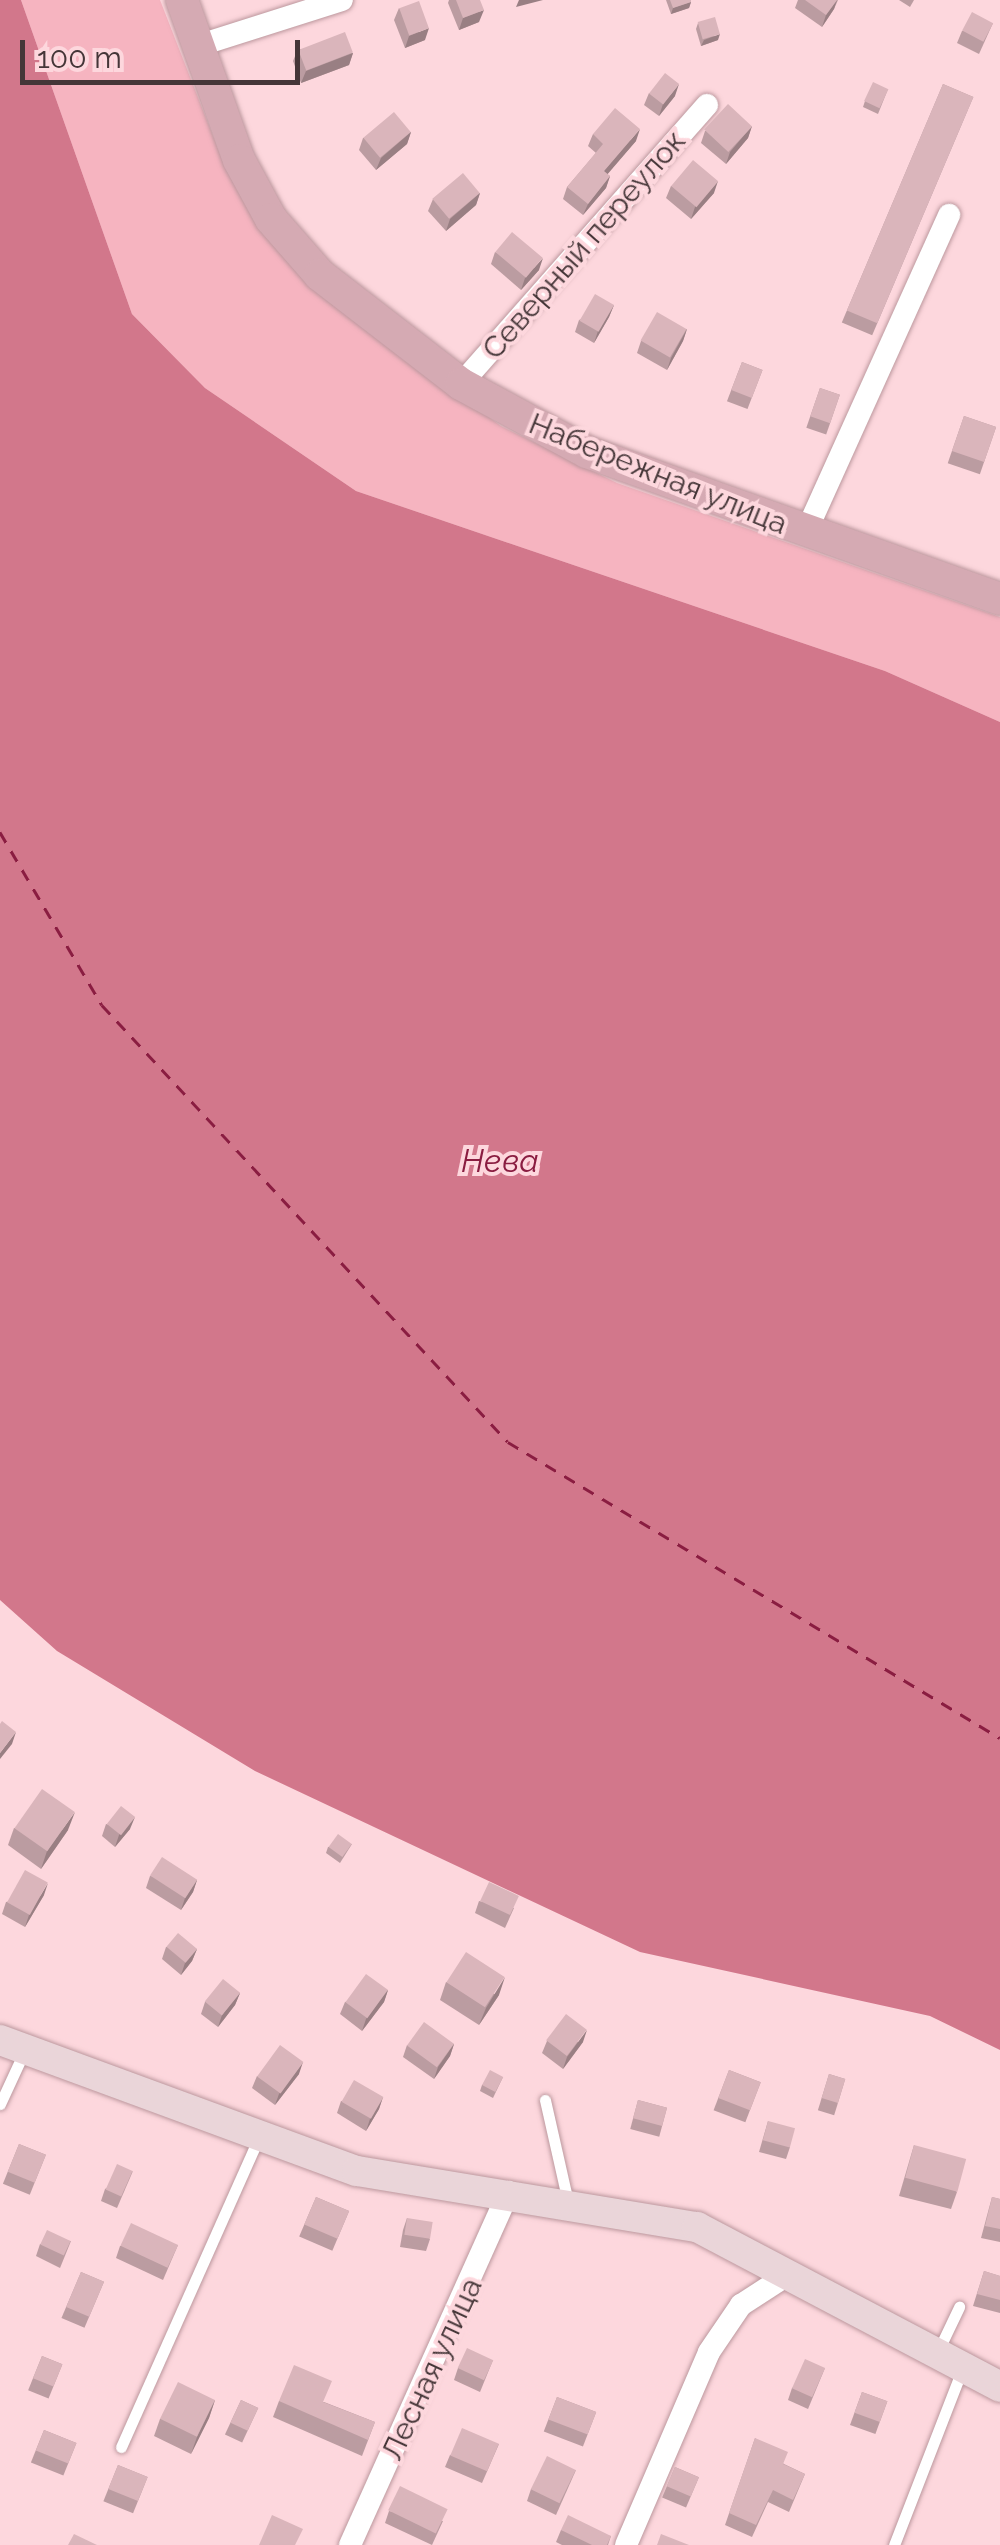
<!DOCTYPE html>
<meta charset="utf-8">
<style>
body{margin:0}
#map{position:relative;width:1000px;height:2545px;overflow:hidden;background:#fdd7dd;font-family:Raleway,sans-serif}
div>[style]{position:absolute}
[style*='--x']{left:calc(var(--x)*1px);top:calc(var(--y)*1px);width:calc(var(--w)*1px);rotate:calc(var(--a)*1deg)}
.green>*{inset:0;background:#f6b4c0}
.water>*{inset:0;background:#d2778b}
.ferry>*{height:2.5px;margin-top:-1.25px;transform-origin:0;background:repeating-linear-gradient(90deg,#8a1d41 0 12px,transparent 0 22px)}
.roads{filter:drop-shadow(0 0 2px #bc989e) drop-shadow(0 0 2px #bc989e)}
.lane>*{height:11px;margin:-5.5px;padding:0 5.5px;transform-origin:5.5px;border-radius:5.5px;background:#fff}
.street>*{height:22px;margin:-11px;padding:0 11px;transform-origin:11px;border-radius:11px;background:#fff}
.secondary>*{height:30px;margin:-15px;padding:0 15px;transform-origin:15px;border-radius:15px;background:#ead5d9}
.primary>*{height:32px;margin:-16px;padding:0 16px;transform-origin:16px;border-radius:16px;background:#d5aab3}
.wall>*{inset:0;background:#bb9ca1;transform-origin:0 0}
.shaded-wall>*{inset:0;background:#997f83}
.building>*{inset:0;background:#dab5bb;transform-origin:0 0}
span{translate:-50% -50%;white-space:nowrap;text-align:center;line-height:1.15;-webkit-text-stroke:8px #fdd7dd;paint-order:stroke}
.street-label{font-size:30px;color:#453638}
.water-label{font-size:32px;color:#8a1d41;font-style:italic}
.scale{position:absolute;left:20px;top:40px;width:280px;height:45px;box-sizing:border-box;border:5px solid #453638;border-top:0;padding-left:12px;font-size:30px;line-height:35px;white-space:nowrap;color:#453638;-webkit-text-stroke:8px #fdd7dd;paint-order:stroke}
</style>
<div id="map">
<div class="green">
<div style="clip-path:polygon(21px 0,160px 0,222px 159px,331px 303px,501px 426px,617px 483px,1000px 617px,1000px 722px,885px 671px,356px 491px,205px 388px,132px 314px)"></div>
</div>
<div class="water">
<div style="clip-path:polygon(0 0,21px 0,132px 314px,205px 388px,356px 491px,885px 671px,1000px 722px,1000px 2050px,930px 2016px,640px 1952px,255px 1771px,57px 1651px,0 1600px)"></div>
</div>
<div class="ferry">
<div style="--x:0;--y:832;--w:201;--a:59.5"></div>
<div style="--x:102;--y:1005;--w:596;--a:47.11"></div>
<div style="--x:508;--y:1442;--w:574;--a:31.03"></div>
</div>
<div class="roads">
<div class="lane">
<div style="--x:545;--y:2100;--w:105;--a:77.3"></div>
<div style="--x:0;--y:2104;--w:57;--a:-65.2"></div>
<div style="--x:939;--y:2349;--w:47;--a:-64.5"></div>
<div style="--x:121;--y:2447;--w:335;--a:-66"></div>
<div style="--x:894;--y:2545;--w:188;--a:-68.8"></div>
</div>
<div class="street">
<div style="--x:197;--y:46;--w:152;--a:-17.6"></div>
<div style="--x:461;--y:384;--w:372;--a:-48.6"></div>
<div style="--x:806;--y:532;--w:348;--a:-65.7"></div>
<div style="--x:350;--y:2545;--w:387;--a:-65.8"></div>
<div style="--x:626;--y:2545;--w:210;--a:-66.7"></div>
<div style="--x:709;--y:2352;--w:57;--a:-55.8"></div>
<div style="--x:741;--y:2305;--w:57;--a:-32.9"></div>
</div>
<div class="secondary">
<div style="--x:0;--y:2040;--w:380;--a:20.2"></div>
<div style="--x:357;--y:2171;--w:345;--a:9.4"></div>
<div style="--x:697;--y:2227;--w:343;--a:27.8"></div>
</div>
<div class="primary">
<div style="--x:182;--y:0;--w:170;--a:70.4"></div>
<div style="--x:239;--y:160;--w:67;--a:61.5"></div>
<div style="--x:271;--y:219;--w:74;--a:48.8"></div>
<div style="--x:320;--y:275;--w:178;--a:37.7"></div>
<div style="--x:461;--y:384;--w:143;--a:28.4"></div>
<div style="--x:587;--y:452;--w:438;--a:19.6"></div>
</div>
</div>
<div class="wall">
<div style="clip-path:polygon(449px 0,480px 0,479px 22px,459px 30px,448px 3px)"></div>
<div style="clip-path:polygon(666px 0,691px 0,691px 2px,689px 8px,671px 14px)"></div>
<div style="clip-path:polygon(798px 0,838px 0,834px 9px,822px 27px,795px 8px)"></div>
<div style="clip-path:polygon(899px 0,914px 0,910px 7px)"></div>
<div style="clip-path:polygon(399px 8px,425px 40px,405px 48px,394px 20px)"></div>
<div style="clip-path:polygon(698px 23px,718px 40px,701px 46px,696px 29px)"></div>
<div style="clip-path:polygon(993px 23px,979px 54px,957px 43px,962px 31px)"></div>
<div style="clip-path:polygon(298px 49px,353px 53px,349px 65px,301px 83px,293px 61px)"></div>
<div style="left:943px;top:84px;width:33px;height:259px;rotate:23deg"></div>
<div style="clip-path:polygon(888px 89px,878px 114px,863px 107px,865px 101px)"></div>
<div style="clip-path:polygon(649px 93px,675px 96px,659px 116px,644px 105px)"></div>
<div style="clip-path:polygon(752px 126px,748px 138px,726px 164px,701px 143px,705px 131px)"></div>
<div style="clip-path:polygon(411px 132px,407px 144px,376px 170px,359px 150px,363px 138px)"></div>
<div style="clip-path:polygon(593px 134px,636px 141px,607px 174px,610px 176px,606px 188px,583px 215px,563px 199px,567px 187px,596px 153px,588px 146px)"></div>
<div style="clip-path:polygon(671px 186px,714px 193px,691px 219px,666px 198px)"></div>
<div style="clip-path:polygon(480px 193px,476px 205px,446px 231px,428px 211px,433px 199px)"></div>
<div style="clip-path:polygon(495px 252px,539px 270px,521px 290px,491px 264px)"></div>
<div style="clip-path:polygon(614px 305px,609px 317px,594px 343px,575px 332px,579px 320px)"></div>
<div style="clip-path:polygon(687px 329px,683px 341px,667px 370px,637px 353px,641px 341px)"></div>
<div style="left:742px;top:362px;width:22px;height:42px;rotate:21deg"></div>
<div style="left:820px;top:388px;width:21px;height:42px;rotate:19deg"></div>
<div style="left:964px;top:416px;width:34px;height:50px;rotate:19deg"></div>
<div style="clip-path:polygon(106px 1824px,130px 1829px,115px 1847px,102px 1836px)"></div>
<div style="clip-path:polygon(14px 1828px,68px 1830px,41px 1869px,8px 1845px)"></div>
<div style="clip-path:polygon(352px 1844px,340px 1863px,326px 1853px,328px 1847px)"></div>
<div style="clip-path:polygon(150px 1876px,197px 1880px,193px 1892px,181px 1910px,146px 1888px)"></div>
<div style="clip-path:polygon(44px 1895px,25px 1927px,2px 1914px,6px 1902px)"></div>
<div style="clip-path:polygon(479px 1901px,514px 1908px,505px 1928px,475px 1913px)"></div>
<div style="clip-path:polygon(166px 1947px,197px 1949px,192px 1961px,181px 1975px,162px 1959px)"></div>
<div style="clip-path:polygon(446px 1982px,499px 1995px,479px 2025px,440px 2000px)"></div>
<div style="clip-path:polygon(388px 1990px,384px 2002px,362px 2031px,340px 2014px,345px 2002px)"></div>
<div style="clip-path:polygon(240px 1993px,235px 2005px,218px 2027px,201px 2014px,205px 2002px)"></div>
<div style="clip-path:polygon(547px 2041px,583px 2042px,563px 2069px,542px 2053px)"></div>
<div style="clip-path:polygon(454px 2044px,450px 2056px,434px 2079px,403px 2057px,407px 2045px)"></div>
<div style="left:729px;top:2070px;width:34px;height:43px;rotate:21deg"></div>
<div style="clip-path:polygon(299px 2074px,275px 2105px,252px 2088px,257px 2076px)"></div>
<div style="left:829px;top:2074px;width:17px;height:38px;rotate:17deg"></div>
<div style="clip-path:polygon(503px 2077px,493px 2098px,480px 2091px,482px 2085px)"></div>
<div style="clip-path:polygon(383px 2097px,379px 2109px,366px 2131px,337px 2113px,341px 2101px)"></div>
<div style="left:638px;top:2100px;width:30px;height:30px;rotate:15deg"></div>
<div style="clip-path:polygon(768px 2121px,790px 2147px,786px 2159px,759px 2152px)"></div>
<div style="left:19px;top:2144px;width:29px;height:43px;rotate:22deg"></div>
<div style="clip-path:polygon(914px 2145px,957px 2192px,951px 2209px,899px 2196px)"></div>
<div style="clip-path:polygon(133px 2171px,117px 2208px,101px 2201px,105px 2189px)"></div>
<div style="left:316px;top:2197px;width:36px;height:43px;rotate:23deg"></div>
<div style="clip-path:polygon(992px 2197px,1000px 2199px,1000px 2242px,981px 2238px)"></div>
<div style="clip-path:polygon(407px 2218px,430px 2239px,426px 2251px,400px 2247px,403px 2230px)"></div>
<div style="clip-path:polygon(71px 2241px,60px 2268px,36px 2256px,40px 2244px)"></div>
<div style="clip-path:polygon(178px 2245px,163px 2280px,116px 2258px,120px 2246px)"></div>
<div style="clip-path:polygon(984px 2271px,1000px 2276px,1000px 2313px,973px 2306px)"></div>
<div style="left:81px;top:2272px;width:25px;height:50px;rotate:23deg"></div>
<div style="left:42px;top:2356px;width:22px;height:37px;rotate:22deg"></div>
<div style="clip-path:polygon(493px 2360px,480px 2392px,454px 2380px,458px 2368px)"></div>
<div style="clip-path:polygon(825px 2368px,808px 2409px,788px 2400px,792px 2388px)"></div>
<div style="left:862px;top:2392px;width:27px;height:35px;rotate:20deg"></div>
<div style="left:557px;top:2397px;width:42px;height:37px;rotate:21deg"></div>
<div style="clip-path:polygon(215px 2400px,209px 2418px,191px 2454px,154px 2436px,160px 2419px)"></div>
<div style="left:241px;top:2400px;width:19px;height:38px;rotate:25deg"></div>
<div style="clip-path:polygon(279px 2401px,324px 2402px,375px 2422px,362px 2456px,273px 2417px)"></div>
<div style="left:44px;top:2430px;width:35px;height:35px;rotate:22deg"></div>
<div style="clip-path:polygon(755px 2438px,784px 2464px,805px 2474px,789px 2512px,768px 2502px,752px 2537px,725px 2525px)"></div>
<div style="clip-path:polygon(499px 2444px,482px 2483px,445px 2467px,450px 2455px)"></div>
<div style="left:118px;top:2465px;width:32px;height:39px;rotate:22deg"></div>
<div style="left:675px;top:2467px;width:26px;height:33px;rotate:23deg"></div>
<div style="clip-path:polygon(576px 2470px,556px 2515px,527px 2501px,531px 2489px)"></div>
<div style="clip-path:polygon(389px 2511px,443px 2521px,432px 2545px,385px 2523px)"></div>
<div style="clip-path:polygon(561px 2530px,611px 2536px,608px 2545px,562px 2545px,556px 2542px)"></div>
</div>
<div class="shaded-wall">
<div style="clip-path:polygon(519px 0,543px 0,516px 7px)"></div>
<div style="clip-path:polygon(837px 0,834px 9px,822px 27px,826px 15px)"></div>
<div style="clip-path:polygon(691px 2px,689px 8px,671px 14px,673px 8px)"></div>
<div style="clip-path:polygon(484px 10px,479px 22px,459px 30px,463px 18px)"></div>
<div style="clip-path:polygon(429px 28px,425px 40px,405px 48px,409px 36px)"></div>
<div style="clip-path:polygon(720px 34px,718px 40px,701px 46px,704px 40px)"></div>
<div style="clip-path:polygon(353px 53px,349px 65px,301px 83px,306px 71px)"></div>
<div style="clip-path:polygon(679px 84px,675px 96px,659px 116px,663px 104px)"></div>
<div style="clip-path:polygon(752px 126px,748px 138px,726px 164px,730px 152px)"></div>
<div style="clip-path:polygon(640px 129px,636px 141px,600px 183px,604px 171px)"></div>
<div style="clip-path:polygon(411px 132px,407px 144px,376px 170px,381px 158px)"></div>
<div style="clip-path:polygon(610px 176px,606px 188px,583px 215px,588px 204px)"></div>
<div style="clip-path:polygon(718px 181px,714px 193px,691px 219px,695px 207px)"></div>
<div style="clip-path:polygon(480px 193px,476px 205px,446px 231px,450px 219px)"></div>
<div style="clip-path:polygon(543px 258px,539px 270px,521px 290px,525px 278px)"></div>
<div style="clip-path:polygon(614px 305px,609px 317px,594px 343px,598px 331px)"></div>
<div style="clip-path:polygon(687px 329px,683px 341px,667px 370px,671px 358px)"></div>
<div style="clip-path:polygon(16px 1732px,12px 1744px,0 1759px,0 1753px)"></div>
<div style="clip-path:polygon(75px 1812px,68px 1830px,41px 1869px,47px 1851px)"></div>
<div style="clip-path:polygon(135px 1817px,130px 1829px,115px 1847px,119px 1835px)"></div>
<div style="clip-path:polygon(197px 1880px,193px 1892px,181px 1910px,185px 1898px)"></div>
<div style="clip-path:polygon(48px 1883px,44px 1895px,25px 1927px,29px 1915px)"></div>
<div style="clip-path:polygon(197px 1949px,192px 1961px,181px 1975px,185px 1963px)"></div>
<div style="clip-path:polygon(505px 1977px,499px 1995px,479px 2025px,486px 2008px)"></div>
<div style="clip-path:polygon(388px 1990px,384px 2002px,362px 2031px,366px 2019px)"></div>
<div style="clip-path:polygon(240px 1993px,235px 2005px,218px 2027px,222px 2015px)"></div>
<div style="clip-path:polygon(587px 2030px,583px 2042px,563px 2069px,567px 2057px)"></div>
<div style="clip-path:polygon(454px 2044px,450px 2056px,434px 2079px,438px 2067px)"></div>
<div style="clip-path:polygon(303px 2062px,299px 2074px,275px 2105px,279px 2094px)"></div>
<div style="clip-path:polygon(383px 2097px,379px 2109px,366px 2131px,370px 2119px)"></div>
<div style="clip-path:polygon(215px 2400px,209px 2418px,191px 2454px,197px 2437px)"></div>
</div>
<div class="building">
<div style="clip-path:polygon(456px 0,480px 0,484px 10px,463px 18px)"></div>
<div style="clip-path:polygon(670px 0,691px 0,691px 2px,673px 8px)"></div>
<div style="clip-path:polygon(805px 0,837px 0,826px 15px)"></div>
<div style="left:419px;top:1px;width:29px;height:21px;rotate:70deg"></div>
<div style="left:972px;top:12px;width:24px;height:21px;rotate:28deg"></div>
<div style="left:715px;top:17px;width:18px;height:18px;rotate:74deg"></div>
<div style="left:345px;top:32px;width:22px;height:50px;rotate:69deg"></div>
<div style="left:665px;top:73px;width:18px;height:26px;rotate:38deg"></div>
<div style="left:873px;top:82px;width:17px;height:21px;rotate:25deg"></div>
<div style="left:943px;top:84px;width:33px;height:246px;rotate:23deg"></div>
<div style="left:728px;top:104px;width:33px;height:35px;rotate:43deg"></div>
<div style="clip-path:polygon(615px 108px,640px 129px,604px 171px,610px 176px,588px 204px,567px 187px,603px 144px,593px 134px)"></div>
<div style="left:394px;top:112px;width:26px;height:40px;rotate:50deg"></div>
<div style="left:693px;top:160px;width:33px;height:34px;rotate:40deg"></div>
<div style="left:463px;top:173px;width:26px;height:40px;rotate:50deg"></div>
<div style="left:512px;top:232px;width:40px;height:26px;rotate:40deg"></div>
<div style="left:595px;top:294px;width:22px;height:31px;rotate:30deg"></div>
<div style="left:657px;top:312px;width:34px;height:33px;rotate:30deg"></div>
<div style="left:742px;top:362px;width:22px;height:30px;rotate:21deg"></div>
<div style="left:820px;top:388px;width:21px;height:30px;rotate:19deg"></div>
<div style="left:964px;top:416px;width:34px;height:37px;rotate:19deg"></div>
<div style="clip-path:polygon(2px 1721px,16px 1732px,0 1753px,0 1724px)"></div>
<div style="left:42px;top:1789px;width:40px;height:48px;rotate:35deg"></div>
<div style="left:121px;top:1806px;width:18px;height:23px;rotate:38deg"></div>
<div style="left:338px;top:1834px;width:17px;height:16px;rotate:36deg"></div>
<div style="left:162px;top:1857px;width:42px;height:22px;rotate:33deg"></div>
<div style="left:25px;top:1870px;width:26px;height:37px;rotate:29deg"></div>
<div style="left:489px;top:1882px;width:33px;height:21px;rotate:25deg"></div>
<div style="left:178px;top:1933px;width:25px;height:18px;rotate:40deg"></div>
<div style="left:466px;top:1952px;width:46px;height:36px;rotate:33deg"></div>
<div style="left:366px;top:1974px;width:27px;height:35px;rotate:36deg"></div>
<div style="left:223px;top:1979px;width:22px;height:29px;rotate:39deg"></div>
<div style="left:566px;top:2014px;width:26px;height:33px;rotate:37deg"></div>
<div style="left:424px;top:2022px;width:37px;height:29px;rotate:36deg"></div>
<div style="left:280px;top:2045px;width:29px;height:39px;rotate:36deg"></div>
<div style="left:490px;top:2070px;width:15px;height:17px;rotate:28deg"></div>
<div style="left:729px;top:2070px;width:34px;height:30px;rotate:21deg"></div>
<div style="left:829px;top:2074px;width:17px;height:25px;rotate:17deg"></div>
<div style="left:354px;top:2080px;width:34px;height:25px;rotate:30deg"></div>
<div style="left:638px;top:2100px;width:30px;height:19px;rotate:15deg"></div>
<div style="left:768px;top:2121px;width:28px;height:20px;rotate:15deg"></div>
<div style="left:19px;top:2144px;width:29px;height:30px;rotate:22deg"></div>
<div style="left:914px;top:2145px;width:54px;height:34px;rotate:15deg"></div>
<div style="left:117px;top:2164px;width:17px;height:28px;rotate:24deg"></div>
<div style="left:316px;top:2197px;width:36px;height:30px;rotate:23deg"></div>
<div style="clip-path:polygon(992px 2197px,1000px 2199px,1000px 2229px,985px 2226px)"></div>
<div style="left:407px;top:2218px;width:26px;height:17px;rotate:9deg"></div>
<div style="left:131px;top:2223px;width:52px;height:25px;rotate:25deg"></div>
<div style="left:47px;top:2230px;width:26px;height:16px;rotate:25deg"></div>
<div style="clip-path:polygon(984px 2271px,1000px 2276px,1000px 2300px,977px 2294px)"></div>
<div style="left:81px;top:2272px;width:25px;height:38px;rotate:23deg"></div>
<div style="left:467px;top:2348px;width:29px;height:22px;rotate:25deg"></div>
<div style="left:42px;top:2356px;width:22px;height:24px;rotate:22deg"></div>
<div style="left:805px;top:2359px;width:22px;height:32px;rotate:24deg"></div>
<div style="clip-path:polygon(294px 2365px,332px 2381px,323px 2402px,375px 2422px,368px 2440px,279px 2401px)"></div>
<div style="left:178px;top:2382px;width:41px;height:41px;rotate:26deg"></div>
<div style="left:862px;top:2392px;width:27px;height:22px;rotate:20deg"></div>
<div style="left:557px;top:2397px;width:42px;height:24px;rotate:21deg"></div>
<div style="left:241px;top:2400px;width:19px;height:25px;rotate:25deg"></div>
<div style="left:462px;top:2428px;width:40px;height:30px;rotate:23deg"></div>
<div style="left:44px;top:2430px;width:35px;height:22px;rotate:22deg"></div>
<div style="clip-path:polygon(755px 2438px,788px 2452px,783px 2464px,805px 2474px,793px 2500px,773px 2490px,756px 2525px,729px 2513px)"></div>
<div style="left:547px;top:2456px;width:32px;height:37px;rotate:26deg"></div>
<div style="left:118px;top:2465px;width:32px;height:26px;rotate:22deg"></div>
<div style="left:675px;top:2467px;width:26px;height:21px;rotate:23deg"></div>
<div style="left:400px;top:2486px;width:53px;height:27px;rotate:26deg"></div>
<div style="clip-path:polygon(272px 2515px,303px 2529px,295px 2545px,259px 2545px)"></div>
<div style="clip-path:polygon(568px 2515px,611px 2536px,607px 2545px,592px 2545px,561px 2530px)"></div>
<div style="clip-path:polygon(74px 2534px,97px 2545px,68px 2545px)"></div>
<div style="clip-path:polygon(661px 2534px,689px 2545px,657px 2545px)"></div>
</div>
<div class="street-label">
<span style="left:584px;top:245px;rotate:-49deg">Северный переулок</span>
<span style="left:658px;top:474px;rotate:22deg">Набережная улица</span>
<span style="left:432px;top:2369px;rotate:-65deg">Лесная улица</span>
</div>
<div class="water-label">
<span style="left:500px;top:1161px">Нева</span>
</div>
<div class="scale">100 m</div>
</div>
